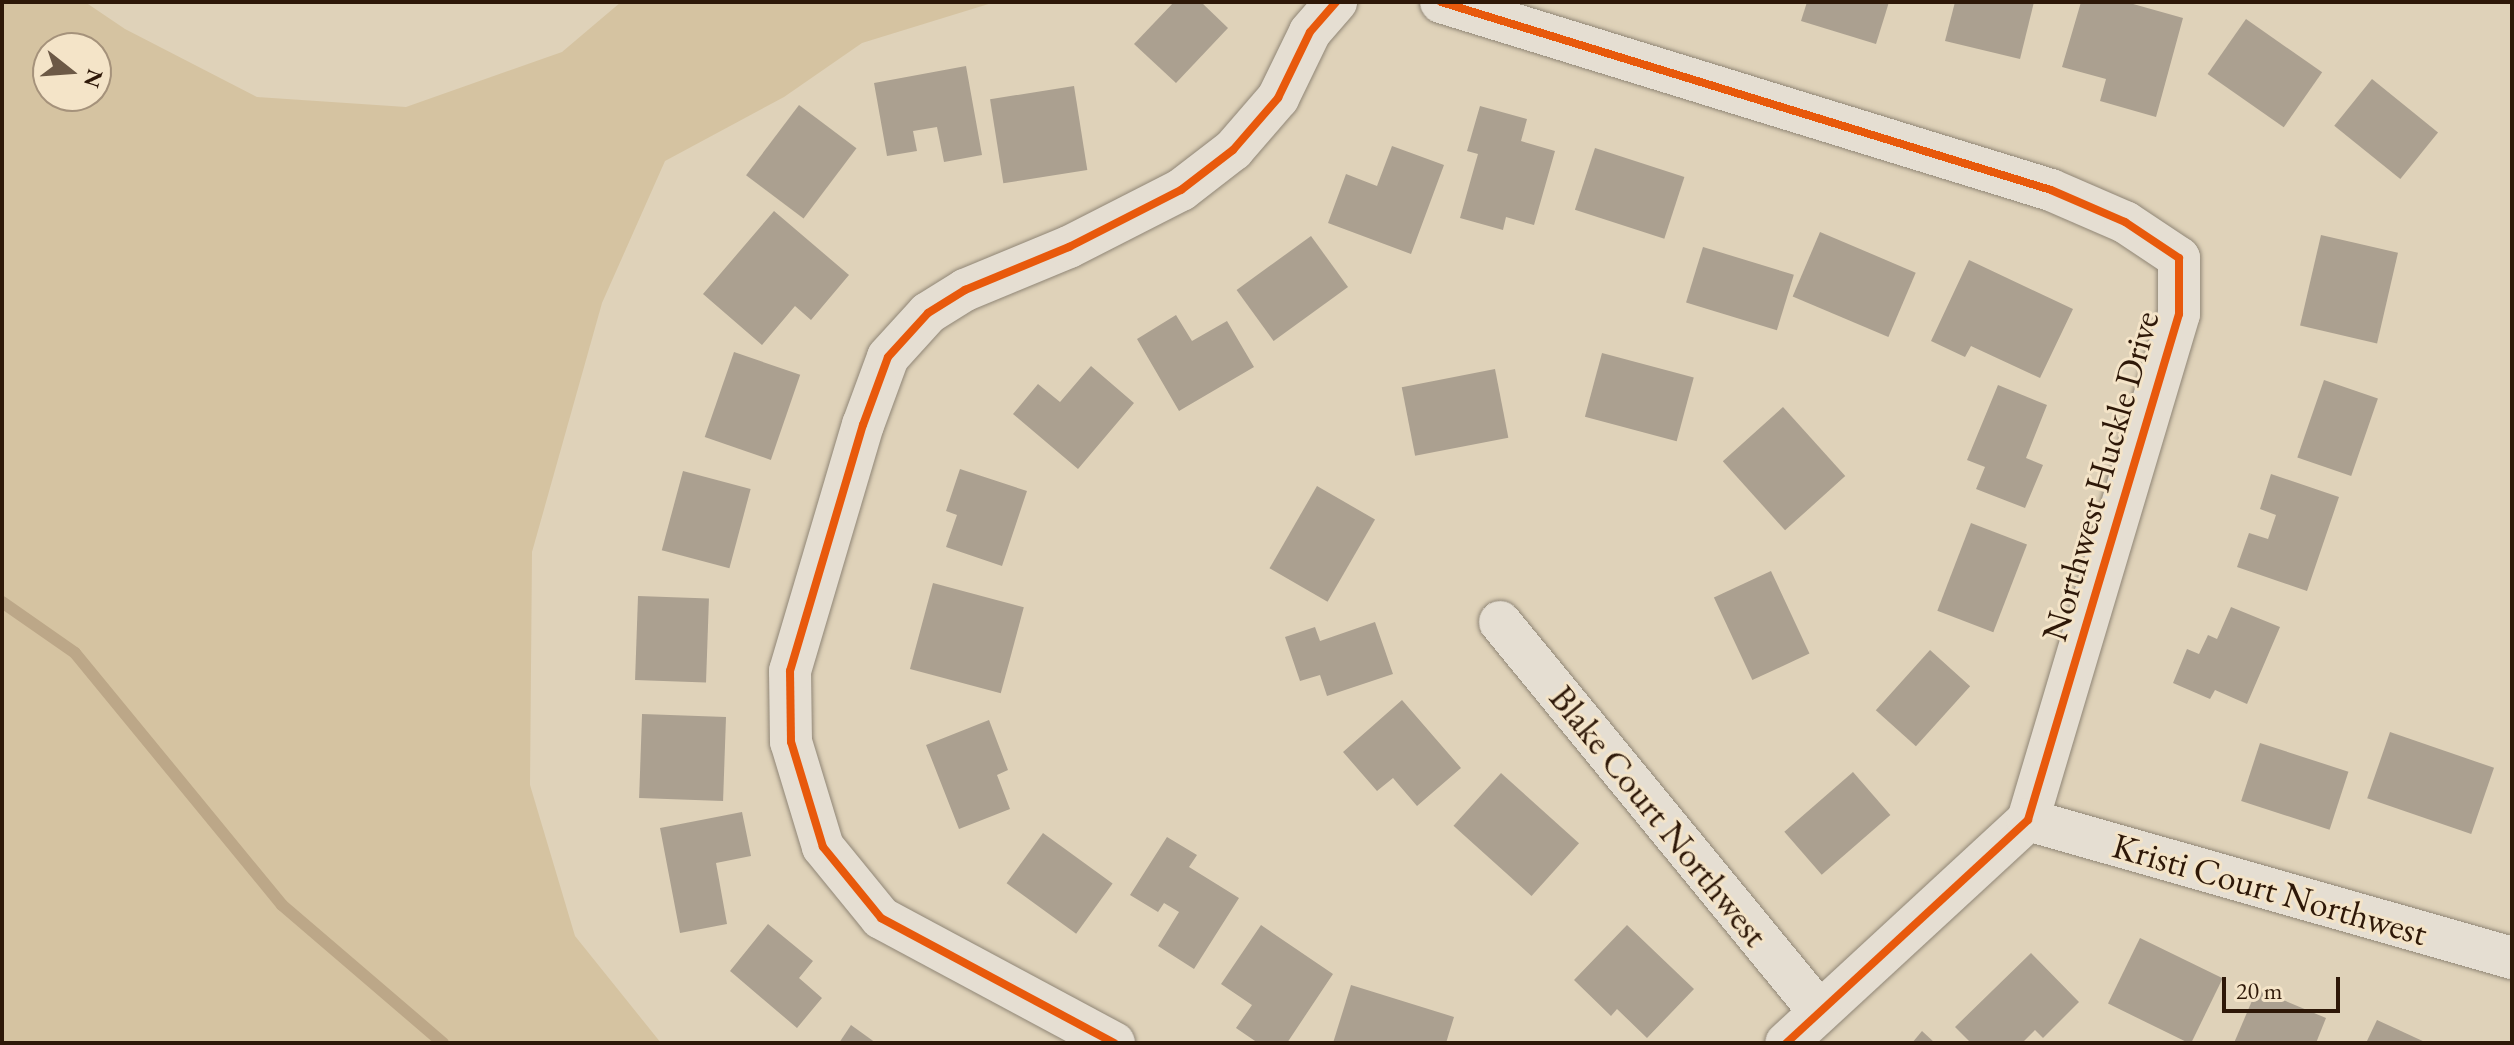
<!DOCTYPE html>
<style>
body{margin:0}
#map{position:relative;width:2514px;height:1045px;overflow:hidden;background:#dfd2b9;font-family:"EB Garamond",serif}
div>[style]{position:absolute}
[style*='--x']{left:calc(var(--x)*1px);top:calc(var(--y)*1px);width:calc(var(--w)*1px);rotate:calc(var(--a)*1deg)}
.green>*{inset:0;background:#d5c3a1}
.stream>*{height:12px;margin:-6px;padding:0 6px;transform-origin:6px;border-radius:6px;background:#bca788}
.building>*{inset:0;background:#aba090;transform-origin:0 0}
.roads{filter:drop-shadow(0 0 2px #908676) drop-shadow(0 0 2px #908676)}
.minor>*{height:42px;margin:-21px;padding:0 21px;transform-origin:21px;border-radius:21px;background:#e5ded2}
.cycleway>*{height:8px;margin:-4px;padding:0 4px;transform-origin:4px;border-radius:4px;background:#e8590c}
span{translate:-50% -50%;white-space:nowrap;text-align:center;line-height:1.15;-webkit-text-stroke:6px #f4e4c8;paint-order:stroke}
.street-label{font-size:36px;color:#2e1808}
.frame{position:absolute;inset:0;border:4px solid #2e1808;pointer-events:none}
.north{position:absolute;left:32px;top:32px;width:80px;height:80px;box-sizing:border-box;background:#f4e4c8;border:2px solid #a5927b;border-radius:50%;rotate:107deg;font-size:22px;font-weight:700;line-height:32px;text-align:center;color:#2e1808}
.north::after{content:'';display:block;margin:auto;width:28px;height:36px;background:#6c5946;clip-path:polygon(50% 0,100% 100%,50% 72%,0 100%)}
.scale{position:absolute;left:2222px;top:977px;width:118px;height:36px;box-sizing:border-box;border:4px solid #2e1808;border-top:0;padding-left:10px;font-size:24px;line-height:28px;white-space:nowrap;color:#2e1808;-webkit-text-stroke:6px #f4e4c8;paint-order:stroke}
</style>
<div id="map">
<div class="green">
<div style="clip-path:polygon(evenodd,2px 2px,85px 2px,125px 29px,257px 97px,406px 107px,562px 52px,621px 2px,995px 2px,862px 43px,784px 97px,665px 161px,602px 303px,532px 552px,530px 785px,575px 936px,661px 1043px,2px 1043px,2px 2px,48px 48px,96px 48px,96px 96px,48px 96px,48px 48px)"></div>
</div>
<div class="stream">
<div style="--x:2;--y:602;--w:89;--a:34.9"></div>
<div style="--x:75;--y:653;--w:326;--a:50.6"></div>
<div style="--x:282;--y:905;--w:212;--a:40.6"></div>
</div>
<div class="building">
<div style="clip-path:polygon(1174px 2px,1201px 2px,1228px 28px,1176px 83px,1134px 44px)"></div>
<div style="clip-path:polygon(1807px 2px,1889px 2px,1876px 44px,1801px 21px)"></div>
<div style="clip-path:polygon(1955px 2px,2034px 2px,2020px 59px,1945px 41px)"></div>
<div style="clip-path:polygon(2081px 2px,2126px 2px,2183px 18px,2156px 117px,2100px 101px,2106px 79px,2062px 67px)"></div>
<div style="left:2246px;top:19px;width:93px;height:67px;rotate:35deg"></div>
<div style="clip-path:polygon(966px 66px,982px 155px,944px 162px,937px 127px,913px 131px,917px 151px,887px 156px,874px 83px)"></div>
<div style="left:2372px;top:79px;width:85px;height:60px;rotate:39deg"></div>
<div style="left:1074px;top:86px;width:85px;height:85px;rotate:81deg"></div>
<div style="left:799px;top:105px;width:72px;height:88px;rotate:37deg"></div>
<div style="clip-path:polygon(1480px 106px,1527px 119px,1521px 141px,1555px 151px,1534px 225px,1506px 217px,1503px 230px,1460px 218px,1478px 154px,1467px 151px)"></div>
<div style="clip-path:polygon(1392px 146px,1444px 165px,1411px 254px,1328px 223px,1346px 174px,1377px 186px)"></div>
<div style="left:1595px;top:148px;width:94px;height:65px;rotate:18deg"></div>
<div style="clip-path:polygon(774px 211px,849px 275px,811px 320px,795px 306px,762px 345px,703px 294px)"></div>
<div style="left:1820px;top:232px;width:104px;height:70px;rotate:23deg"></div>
<div style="left:2321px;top:235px;width:79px;height:93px;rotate:13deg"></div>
<div style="left:1311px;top:236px;width:63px;height:92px;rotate:54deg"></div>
<div style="left:1703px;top:247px;width:95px;height:58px;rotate:17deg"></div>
<div style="clip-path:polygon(1969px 260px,2073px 309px,2040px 378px,1971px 346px,1965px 357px,1931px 341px)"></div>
<div style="clip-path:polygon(1176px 315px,1192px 341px,1227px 321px,1254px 367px,1179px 411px,1137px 339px)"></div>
<div style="left:734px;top:352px;width:70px;height:90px;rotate:19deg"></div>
<div style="left:1602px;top:353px;width:95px;height:66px;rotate:15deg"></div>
<div style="clip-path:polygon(1091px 366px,1134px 403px,1078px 469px,1013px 414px,1038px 384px,1060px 402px)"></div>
<div style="left:1495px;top:369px;width:70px;height:95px;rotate:79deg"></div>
<div style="left:2324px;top:380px;width:57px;height:82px;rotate:19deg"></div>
<div style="clip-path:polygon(1998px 385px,2047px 405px,2026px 458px,2043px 465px,2025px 508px,1976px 489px,1985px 467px,1967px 460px)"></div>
<div style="left:1783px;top:407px;width:93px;height:81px;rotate:48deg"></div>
<div style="clip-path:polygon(960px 469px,1027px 491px,1002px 566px,946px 547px,957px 515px,946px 511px)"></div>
<div style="left:683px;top:471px;width:70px;height:82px;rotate:15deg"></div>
<div style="clip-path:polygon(2271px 474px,2339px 497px,2307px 591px,2237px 567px,2249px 533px,2268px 539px,2276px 515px,2260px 509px)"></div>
<div style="left:1317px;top:486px;width:67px;height:95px;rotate:30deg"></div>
<div style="left:1971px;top:523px;width:60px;height:94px;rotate:21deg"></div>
<div style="left:1771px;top:571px;width:91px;height:63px;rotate:65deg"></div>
<div style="left:933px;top:583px;width:94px;height:89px;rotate:15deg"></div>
<div style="left:638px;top:596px;width:71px;height:84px;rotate:2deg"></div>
<div style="clip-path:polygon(2231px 607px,2280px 627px,2247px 704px,2215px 690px,2210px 699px,2173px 683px,2187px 649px,2199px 654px,2208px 635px,2217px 639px)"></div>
<div style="clip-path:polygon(1375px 622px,1393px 674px,1327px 696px,1320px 675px,1300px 681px,1285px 637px,1315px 627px,1320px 641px)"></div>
<div style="left:1930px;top:650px;width:54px;height:81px;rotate:42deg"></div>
<div style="clip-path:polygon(1402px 700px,1461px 768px,1417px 806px,1393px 778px,1377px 791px,1343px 752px)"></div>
<div style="left:726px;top:717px;width:84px;height:84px;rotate:92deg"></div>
<div style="clip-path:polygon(989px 720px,1008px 770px,997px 775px,1010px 809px,959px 829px,926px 745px)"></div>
<div style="left:2390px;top:732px;width:110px;height:70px;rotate:19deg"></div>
<div style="left:2260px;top:743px;width:93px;height:61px;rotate:18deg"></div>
<div style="left:1853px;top:772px;width:57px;height:91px;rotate:49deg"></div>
<div style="left:1501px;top:773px;width:105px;height:71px;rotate:42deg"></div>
<div style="clip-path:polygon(742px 812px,751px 856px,716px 863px,727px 924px,680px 933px,660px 828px)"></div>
<div style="left:1043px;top:833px;width:86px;height:62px;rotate:36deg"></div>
<div style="clip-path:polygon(1167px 837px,1197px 855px,1189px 867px,1239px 898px,1194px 969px,1158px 946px,1179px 912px,1164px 903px,1158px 912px,1130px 895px)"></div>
<div style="clip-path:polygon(768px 924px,813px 961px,799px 978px,822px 998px,797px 1028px,730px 971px)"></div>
<div style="clip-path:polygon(1261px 925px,1333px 974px,1287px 1043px,1258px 1043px,1236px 1028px,1252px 1005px,1221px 984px)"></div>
<div style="clip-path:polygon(1627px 925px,1694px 989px,1647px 1038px,1617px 1009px,1611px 1016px,1574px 980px)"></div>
<div style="left:2140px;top:938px;width:92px;height:73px;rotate:26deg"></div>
<div style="clip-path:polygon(2031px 953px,2079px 1002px,2043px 1038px,2035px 1030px,2022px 1043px,1971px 1043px,1955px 1027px)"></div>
<div style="clip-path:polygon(1351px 985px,1454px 1017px,1446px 1043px,1333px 1043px)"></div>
<div style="clip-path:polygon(2257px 989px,2326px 1018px,2316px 1043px,2234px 1043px)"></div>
<div style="clip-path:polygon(2377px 1020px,2427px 1043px,2366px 1043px)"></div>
<div style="clip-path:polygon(851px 1025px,876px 1043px,839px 1043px)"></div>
<div style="clip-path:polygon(1922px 1031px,1935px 1043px,1912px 1043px)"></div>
</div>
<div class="roads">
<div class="minor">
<div style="--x:1441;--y:2;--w:638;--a:17.13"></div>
<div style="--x:2051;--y:190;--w:81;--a:23.4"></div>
<div style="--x:2125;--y:222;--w:65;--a:33.7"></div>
<div style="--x:2179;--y:258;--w:56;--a:90"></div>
<div style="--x:2179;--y:314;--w:528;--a:106.62"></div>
<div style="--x:2028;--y:820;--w:329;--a:137.3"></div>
<div style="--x:1500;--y:622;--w:502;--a:50.66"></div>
<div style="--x:2028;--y:820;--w:503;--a:15.91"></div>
<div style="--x:1114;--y:1043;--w:264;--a:-151.8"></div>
<div style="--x:881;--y:918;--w:92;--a:-129.2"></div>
<div style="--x:823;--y:847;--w:110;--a:-106.9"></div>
<div style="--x:791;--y:742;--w:71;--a:-90.8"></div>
<div style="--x:790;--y:671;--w:257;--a:-73.5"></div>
<div style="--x:863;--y:425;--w:72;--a:-69.8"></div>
<div style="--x:888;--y:357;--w:59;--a:-47.7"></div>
<div style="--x:928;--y:313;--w:44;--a:-31.9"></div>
<div style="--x:965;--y:290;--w:113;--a:-22.5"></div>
<div style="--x:1069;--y:247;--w:126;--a:-27"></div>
<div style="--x:1181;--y:190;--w:66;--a:-37.6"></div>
<div style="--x:1233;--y:150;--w:69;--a:-49.1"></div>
<div style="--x:1278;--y:98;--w:73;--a:-64.1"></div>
<div style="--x:1310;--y:32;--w:40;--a:-49"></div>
</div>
</div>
<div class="cycleway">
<div style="--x:1441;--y:2;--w:638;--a:17.13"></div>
<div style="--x:2051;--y:190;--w:81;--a:23.4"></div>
<div style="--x:2125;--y:222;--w:65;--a:33.7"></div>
<div style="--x:2179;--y:258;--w:56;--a:90"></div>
<div style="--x:2179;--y:314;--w:528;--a:106.62"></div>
<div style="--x:2028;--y:820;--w:329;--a:137.3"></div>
<div style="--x:1114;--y:1043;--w:264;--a:-151.8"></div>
<div style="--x:881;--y:918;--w:92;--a:-129.2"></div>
<div style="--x:823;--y:847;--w:110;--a:-106.9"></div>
<div style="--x:791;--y:742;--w:71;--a:-90.8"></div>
<div style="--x:790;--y:671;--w:257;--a:-73.5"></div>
<div style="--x:863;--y:425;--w:72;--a:-69.8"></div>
<div style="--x:888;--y:357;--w:59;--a:-47.7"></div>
<div style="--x:928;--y:313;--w:44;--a:-31.9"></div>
<div style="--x:965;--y:290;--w:113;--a:-22.5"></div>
<div style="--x:1069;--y:247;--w:126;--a:-27"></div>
<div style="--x:1181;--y:190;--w:66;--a:-37.6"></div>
<div style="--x:1233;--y:150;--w:69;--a:-49.1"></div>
<div style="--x:1278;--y:98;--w:73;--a:-64.1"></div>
<div style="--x:1310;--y:32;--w:40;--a:-49"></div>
</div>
<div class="street-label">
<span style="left:2100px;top:476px;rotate:-74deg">Northwest Huckle Drive</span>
<span style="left:1659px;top:816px;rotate:51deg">Blake Court Northwest</span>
<span style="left:2270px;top:889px;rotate:16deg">Kristi Court Northwest</span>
</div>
<div class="frame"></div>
<div class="north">N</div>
<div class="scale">20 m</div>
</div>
